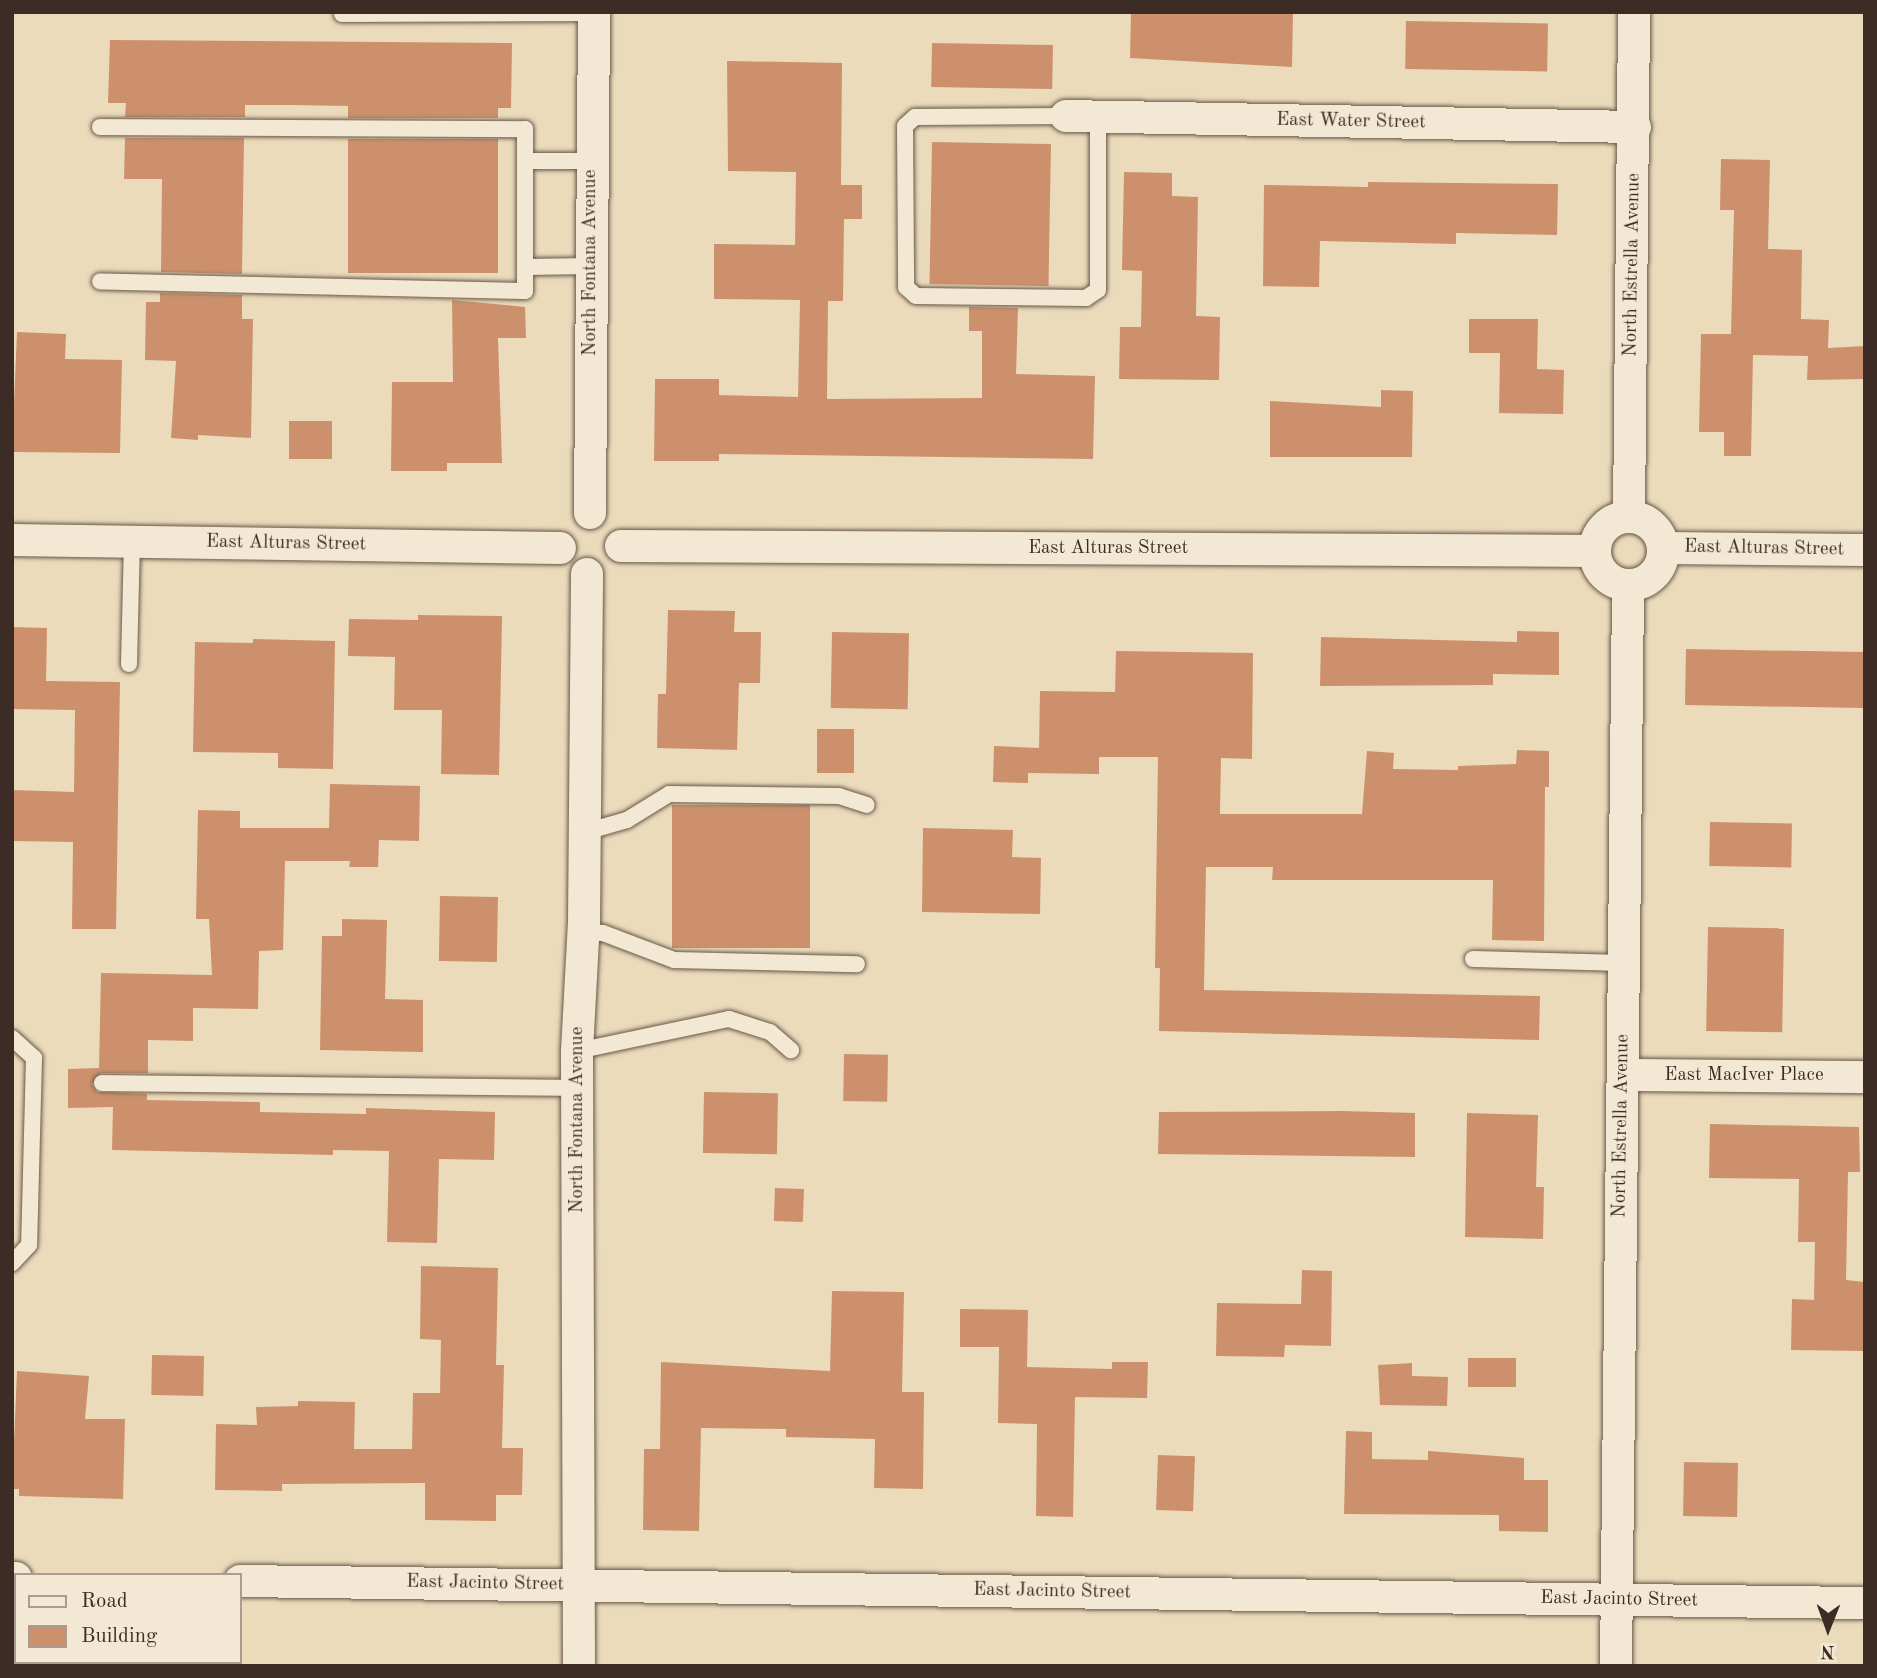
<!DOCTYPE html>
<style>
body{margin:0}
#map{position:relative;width:1877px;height:1678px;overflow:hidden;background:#ebdbbb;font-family:"Old Standard TT",serif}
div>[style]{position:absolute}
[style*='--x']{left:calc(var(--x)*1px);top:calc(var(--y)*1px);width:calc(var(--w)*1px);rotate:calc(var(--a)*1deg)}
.building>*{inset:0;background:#cc916c;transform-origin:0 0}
.roads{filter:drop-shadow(0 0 2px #68584a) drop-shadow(0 0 2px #68584a)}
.lane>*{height:16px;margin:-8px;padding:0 8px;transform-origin:8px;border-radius:8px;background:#f2e8d3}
.street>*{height:32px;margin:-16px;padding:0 16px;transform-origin:16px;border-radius:16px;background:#f2e8d3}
.street>.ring{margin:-16px;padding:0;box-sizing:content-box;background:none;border:32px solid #f2e8d3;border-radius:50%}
span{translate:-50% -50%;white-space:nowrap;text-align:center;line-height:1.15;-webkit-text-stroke:5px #f2e8d3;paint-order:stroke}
.street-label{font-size:19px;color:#3d2c25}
.frame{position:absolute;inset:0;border:14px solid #3d2c25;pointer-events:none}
.legend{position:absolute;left:14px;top:1573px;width:228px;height:91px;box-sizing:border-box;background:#f2e8d3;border:2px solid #aa9d8d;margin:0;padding:9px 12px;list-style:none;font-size:21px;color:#3d2c25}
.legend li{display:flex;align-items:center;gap:14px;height:35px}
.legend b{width:35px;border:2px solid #aa9d8d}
.north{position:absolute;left:1793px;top:1594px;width:70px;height:70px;-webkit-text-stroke:5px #f2e8d3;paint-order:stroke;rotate:181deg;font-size:19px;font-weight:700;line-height:28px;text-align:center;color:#3d2c25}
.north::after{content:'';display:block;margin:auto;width:24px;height:32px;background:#3d2c25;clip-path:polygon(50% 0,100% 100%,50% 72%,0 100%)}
</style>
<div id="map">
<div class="building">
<div style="clip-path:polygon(1131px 12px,1293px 12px,1292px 67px,1130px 58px)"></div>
<div style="left:1406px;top:21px;width:142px;height:48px;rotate:1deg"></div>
<div style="clip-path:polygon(110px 40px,512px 43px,511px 108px,498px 108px,498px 118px,348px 118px,348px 106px,291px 105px,245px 105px,245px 117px,125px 117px,126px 103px,108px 103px)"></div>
<div style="left:932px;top:43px;width:121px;height:44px;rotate:1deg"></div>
<div style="clip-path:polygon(727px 61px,842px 63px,841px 185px,862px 185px,862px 219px,844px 219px,843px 301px,828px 301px,827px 399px,982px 398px,982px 331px,969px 331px,969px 307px,1018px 308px,1016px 374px,1095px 376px,1093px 459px,719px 454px,719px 461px,654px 461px,655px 379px,719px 379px,719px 395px,798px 397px,800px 300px,714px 299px,714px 244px,795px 245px,796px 172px,728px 171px)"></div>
<div style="clip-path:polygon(125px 138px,244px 138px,242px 274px,161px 272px,162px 179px,124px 179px)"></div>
<div style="left:348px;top:139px;width:150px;height:134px"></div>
<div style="left:932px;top:142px;width:119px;height:142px;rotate:1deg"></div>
<div style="clip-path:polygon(1721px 159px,1770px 160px,1768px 249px,1802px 250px,1801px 319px,1829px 320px,1828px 348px,1865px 346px,1865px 379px,1807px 380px,1808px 356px,1753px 355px,1751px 456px,1724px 456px,1724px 432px,1699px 432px,1701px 334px,1731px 334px,1734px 210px,1720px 210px)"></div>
<div style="clip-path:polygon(1124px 172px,1172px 173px,1172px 196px,1198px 197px,1196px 316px,1220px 317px,1219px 380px,1119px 379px,1120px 327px,1141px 327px,1142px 271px,1122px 270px)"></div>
<div style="clip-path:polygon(1368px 182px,1558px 184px,1557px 235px,1456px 233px,1456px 244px,1320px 241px,1319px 287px,1263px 286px,1264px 185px,1368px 187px)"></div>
<div style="clip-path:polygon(160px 293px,242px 295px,242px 319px,253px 319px,251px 438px,198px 435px,198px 440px,171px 438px,176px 361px,145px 360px,146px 302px,160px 302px)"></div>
<div style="clip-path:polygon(452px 300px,525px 307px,526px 338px,498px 338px,502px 463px,447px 463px,447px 471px,391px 471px,392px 382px,453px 382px)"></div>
<div style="clip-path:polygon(1469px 319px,1538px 319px,1537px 369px,1564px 370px,1563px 414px,1499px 413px,1500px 353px,1469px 353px)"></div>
<div style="clip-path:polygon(17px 332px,66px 334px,65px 359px,122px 360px,120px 453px,12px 452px)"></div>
<div style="clip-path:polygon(1381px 390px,1413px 391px,1412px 457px,1270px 457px,1270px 401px,1381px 407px)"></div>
<div style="left:289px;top:421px;width:43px;height:38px"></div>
<div style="clip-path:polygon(668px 610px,735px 611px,734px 632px,761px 632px,760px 683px,739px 683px,737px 750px,657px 748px,658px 694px,666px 694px)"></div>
<div style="clip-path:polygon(418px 615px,502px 616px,499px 775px,441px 774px,442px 710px,394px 710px,395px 657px,348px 656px,349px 619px,418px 620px)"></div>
<div style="clip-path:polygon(12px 627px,47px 628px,46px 681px,120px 682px,116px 929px,72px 929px,73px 842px,12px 841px,12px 790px,74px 792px,75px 710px,12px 709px)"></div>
<div style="clip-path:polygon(1517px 631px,1559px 632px,1559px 675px,1493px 674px,1493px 685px,1320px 686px,1321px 637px,1517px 642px)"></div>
<div style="left:832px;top:632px;width:77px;height:76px;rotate:1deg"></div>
<div style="clip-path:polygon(253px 639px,335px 641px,333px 769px,278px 768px,278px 753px,193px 752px,195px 642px,253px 643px)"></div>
<div style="left:1686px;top:649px;width:179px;height:56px;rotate:1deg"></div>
<div style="clip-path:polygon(1116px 651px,1253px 653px,1252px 759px,1221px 758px,1220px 814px,1362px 814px,1367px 751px,1394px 753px,1393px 769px,1458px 770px,1458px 766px,1516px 764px,1517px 750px,1549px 751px,1549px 787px,1545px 787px,1544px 941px,1492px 940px,1493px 880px,1272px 880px,1273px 867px,1206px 867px,1204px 990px,1540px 996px,1539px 1040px,1159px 1031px,1160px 968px,1155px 968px,1158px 757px,1099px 757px,1099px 774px,1028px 773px,1028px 783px,993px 782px,994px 746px,1039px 748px,1040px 691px,1115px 692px)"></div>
<div style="left:817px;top:729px;width:37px;height:44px"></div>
<div style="clip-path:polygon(330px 784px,420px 786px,419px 841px,379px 840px,378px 867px,349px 867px,350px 861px,285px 861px,283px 950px,259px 951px,258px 1009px,193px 1008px,193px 1041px,148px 1040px,148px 1073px,101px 1073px,92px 1084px,97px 1092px,147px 1094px,147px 1100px,260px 1102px,260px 1112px,366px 1114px,366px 1108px,495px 1112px,494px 1160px,439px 1159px,437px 1243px,387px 1242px,389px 1151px,333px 1150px,333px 1155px,112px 1150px,113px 1107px,68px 1108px,68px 1069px,99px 1068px,101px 973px,212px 975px,209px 919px,196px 919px,198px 810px,240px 811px,240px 828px,329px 828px)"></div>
<div style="left:672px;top:805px;width:138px;height:143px"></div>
<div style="left:1710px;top:822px;width:82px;height:44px;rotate:1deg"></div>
<div style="clip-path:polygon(923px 828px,1013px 830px,1012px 857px,1041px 858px,1040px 914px,922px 912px)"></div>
<div style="left:440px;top:896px;width:58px;height:65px;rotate:1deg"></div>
<div style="clip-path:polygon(342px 919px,387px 920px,385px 999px,423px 1000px,423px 1052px,320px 1050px,322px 936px,342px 936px)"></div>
<div style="left:1708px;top:927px;width:76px;height:104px;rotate:1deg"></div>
<div style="left:844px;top:1054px;width:44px;height:47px;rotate:1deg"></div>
<div style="left:704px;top:1092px;width:74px;height:61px;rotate:1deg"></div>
<div style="clip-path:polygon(1342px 1111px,1415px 1113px,1415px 1157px,1158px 1154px,1159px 1112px)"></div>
<div style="clip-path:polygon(1467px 1113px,1538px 1115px,1536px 1187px,1544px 1187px,1543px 1239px,1465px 1237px)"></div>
<div style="clip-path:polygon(1710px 1124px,1859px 1127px,1860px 1172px,1848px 1172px,1846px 1280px,1865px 1282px,1865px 1351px,1791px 1350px,1792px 1299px,1814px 1300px,1815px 1242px,1798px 1242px,1799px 1179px,1709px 1178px)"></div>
<div style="left:775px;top:1188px;width:29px;height:33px;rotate:2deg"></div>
<div style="clip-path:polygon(421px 1266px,498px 1268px,496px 1365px,504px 1365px,502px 1448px,523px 1448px,522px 1495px,496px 1495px,496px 1521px,425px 1520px,425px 1483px,282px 1484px,282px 1491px,215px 1490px,216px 1424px,257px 1425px,256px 1407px,298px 1406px,298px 1401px,355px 1402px,354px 1449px,412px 1449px,413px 1393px,440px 1393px,441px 1340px,420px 1339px)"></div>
<div style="clip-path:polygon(1302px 1270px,1332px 1271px,1331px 1346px,1285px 1345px,1284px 1357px,1216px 1356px,1217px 1303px,1301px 1304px)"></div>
<div style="clip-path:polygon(832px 1291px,904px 1292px,902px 1392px,924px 1392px,923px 1489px,874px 1488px,875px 1439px,786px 1437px,786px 1429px,701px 1428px,699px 1531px,643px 1530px,644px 1449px,660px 1449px,661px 1362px,830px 1371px)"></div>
<div style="clip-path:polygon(960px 1309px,1028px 1310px,1027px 1367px,1112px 1369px,1112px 1362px,1148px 1362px,1147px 1398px,1075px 1397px,1073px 1517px,1036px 1516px,1037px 1424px,998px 1423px,999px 1347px,960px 1347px)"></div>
<div style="left:152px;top:1355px;width:52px;height:40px;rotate:1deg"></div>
<div style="left:1516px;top:1358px;width:29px;height:48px;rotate:90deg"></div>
<div style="clip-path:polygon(1412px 1363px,1412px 1376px,1448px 1377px,1447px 1406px,1380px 1405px,1378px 1365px)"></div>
<div style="clip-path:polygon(17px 1371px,89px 1376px,85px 1419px,125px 1419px,123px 1499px,19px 1496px,19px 1489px,12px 1489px)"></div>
<div style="clip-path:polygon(1346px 1431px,1372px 1432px,1372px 1459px,1428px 1460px,1428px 1451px,1524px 1458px,1524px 1480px,1548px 1480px,1548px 1532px,1499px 1531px,1499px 1515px,1344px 1514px)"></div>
<div style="left:1158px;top:1455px;width:37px;height:55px;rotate:2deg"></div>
<div style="left:1684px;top:1462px;width:54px;height:54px;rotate:1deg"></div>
</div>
<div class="roads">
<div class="lane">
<div style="--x:342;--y:14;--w:252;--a:-0.2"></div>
<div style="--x:1066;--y:116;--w:151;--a:179.6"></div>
<div style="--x:915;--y:117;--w:13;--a:138"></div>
<div style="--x:905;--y:126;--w:161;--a:89.6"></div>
<div style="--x:906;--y:287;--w:13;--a:42"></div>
<div style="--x:916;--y:296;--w:170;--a:0.7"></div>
<div style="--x:1086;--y:298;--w:14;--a:-34"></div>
<div style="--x:1098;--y:290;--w:173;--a:-90"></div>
<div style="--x:100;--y:127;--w:425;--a:0.3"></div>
<div style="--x:525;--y:129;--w:162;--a:90"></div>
<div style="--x:525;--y:291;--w:425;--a:-178.7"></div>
<div style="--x:525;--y:161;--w:67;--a:0"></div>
<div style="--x:525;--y:267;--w:66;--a:-0.9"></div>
<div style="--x:129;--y:664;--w:122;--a:-88.6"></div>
<div style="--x:584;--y:827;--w:15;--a:4"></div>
<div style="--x:599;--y:828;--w:29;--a:-16"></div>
<div style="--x:627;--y:820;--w:49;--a:-31.8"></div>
<div style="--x:669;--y:794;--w:170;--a:0.7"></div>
<div style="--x:839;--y:796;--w:29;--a:18"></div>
<div style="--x:583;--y:932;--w:20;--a:3"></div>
<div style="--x:603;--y:933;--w:76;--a:20.8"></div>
<div style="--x:674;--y:960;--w:183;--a:1.3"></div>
<div style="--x:1473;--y:959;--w:151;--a:1.5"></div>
<div style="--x:12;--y:1038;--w:30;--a:42"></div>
<div style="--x:34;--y:1058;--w:187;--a:91.5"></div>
<div style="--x:29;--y:1245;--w:25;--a:133"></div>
<div style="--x:577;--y:1051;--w:155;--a:-11.9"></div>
<div style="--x:729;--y:1019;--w:43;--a:17.6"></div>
<div style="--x:770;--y:1032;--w:28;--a:41"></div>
<div style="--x:102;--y:1083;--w:475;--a:0.6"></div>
</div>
<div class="street">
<div style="--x:1066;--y:116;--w:569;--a:1.11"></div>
<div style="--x:590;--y:513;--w:501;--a:-89.54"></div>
<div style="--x:1629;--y:517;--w:505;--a:-89.43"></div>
<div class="ring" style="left:1595px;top:517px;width:36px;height:36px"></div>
<div style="--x:12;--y:540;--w:548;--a:0.84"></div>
<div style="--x:621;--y:546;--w:974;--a:0.29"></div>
<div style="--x:1663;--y:548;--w:202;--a:0.6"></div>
<div style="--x:1623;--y:1075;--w:242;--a:0.5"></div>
<div style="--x:12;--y:1578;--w:4;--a:0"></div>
<div style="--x:240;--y:1581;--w:1625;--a:0.78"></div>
<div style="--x:579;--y:1666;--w:615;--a:-90.19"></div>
<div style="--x:577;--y:1051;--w:129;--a:-86.9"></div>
<div style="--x:584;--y:922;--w:348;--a:-89.5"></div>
<div style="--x:1616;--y:1666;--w:1080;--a:-89.36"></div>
</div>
</div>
<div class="street-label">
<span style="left:1351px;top:122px;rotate:1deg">East Water Street</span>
<span style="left:591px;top:263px;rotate:-90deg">North Fontana Avenue</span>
<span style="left:1633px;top:265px;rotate:-89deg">North Estrella Avenue</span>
<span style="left:286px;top:544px;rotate:1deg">East Alturas Street</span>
<span style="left:1108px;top:549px">East Alturas Street</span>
<span style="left:1764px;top:549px;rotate:1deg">East Alturas Street</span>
<span style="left:1744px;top:1076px">East MacIver Place</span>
<span style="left:578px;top:1120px;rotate:-90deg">North Fontana Avenue</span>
<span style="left:1622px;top:1126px;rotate:-89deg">North Estrella Avenue</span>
<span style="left:485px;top:1584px;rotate:1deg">East Jacinto Street</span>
<span style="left:1052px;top:1592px;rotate:1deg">East Jacinto Street</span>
<span style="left:1619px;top:1600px;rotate:1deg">East Jacinto Street</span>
</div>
<div class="frame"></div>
<ul class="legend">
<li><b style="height:9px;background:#f2e8d3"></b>Road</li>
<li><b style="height:19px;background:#cc916c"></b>Building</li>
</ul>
<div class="north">N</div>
</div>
